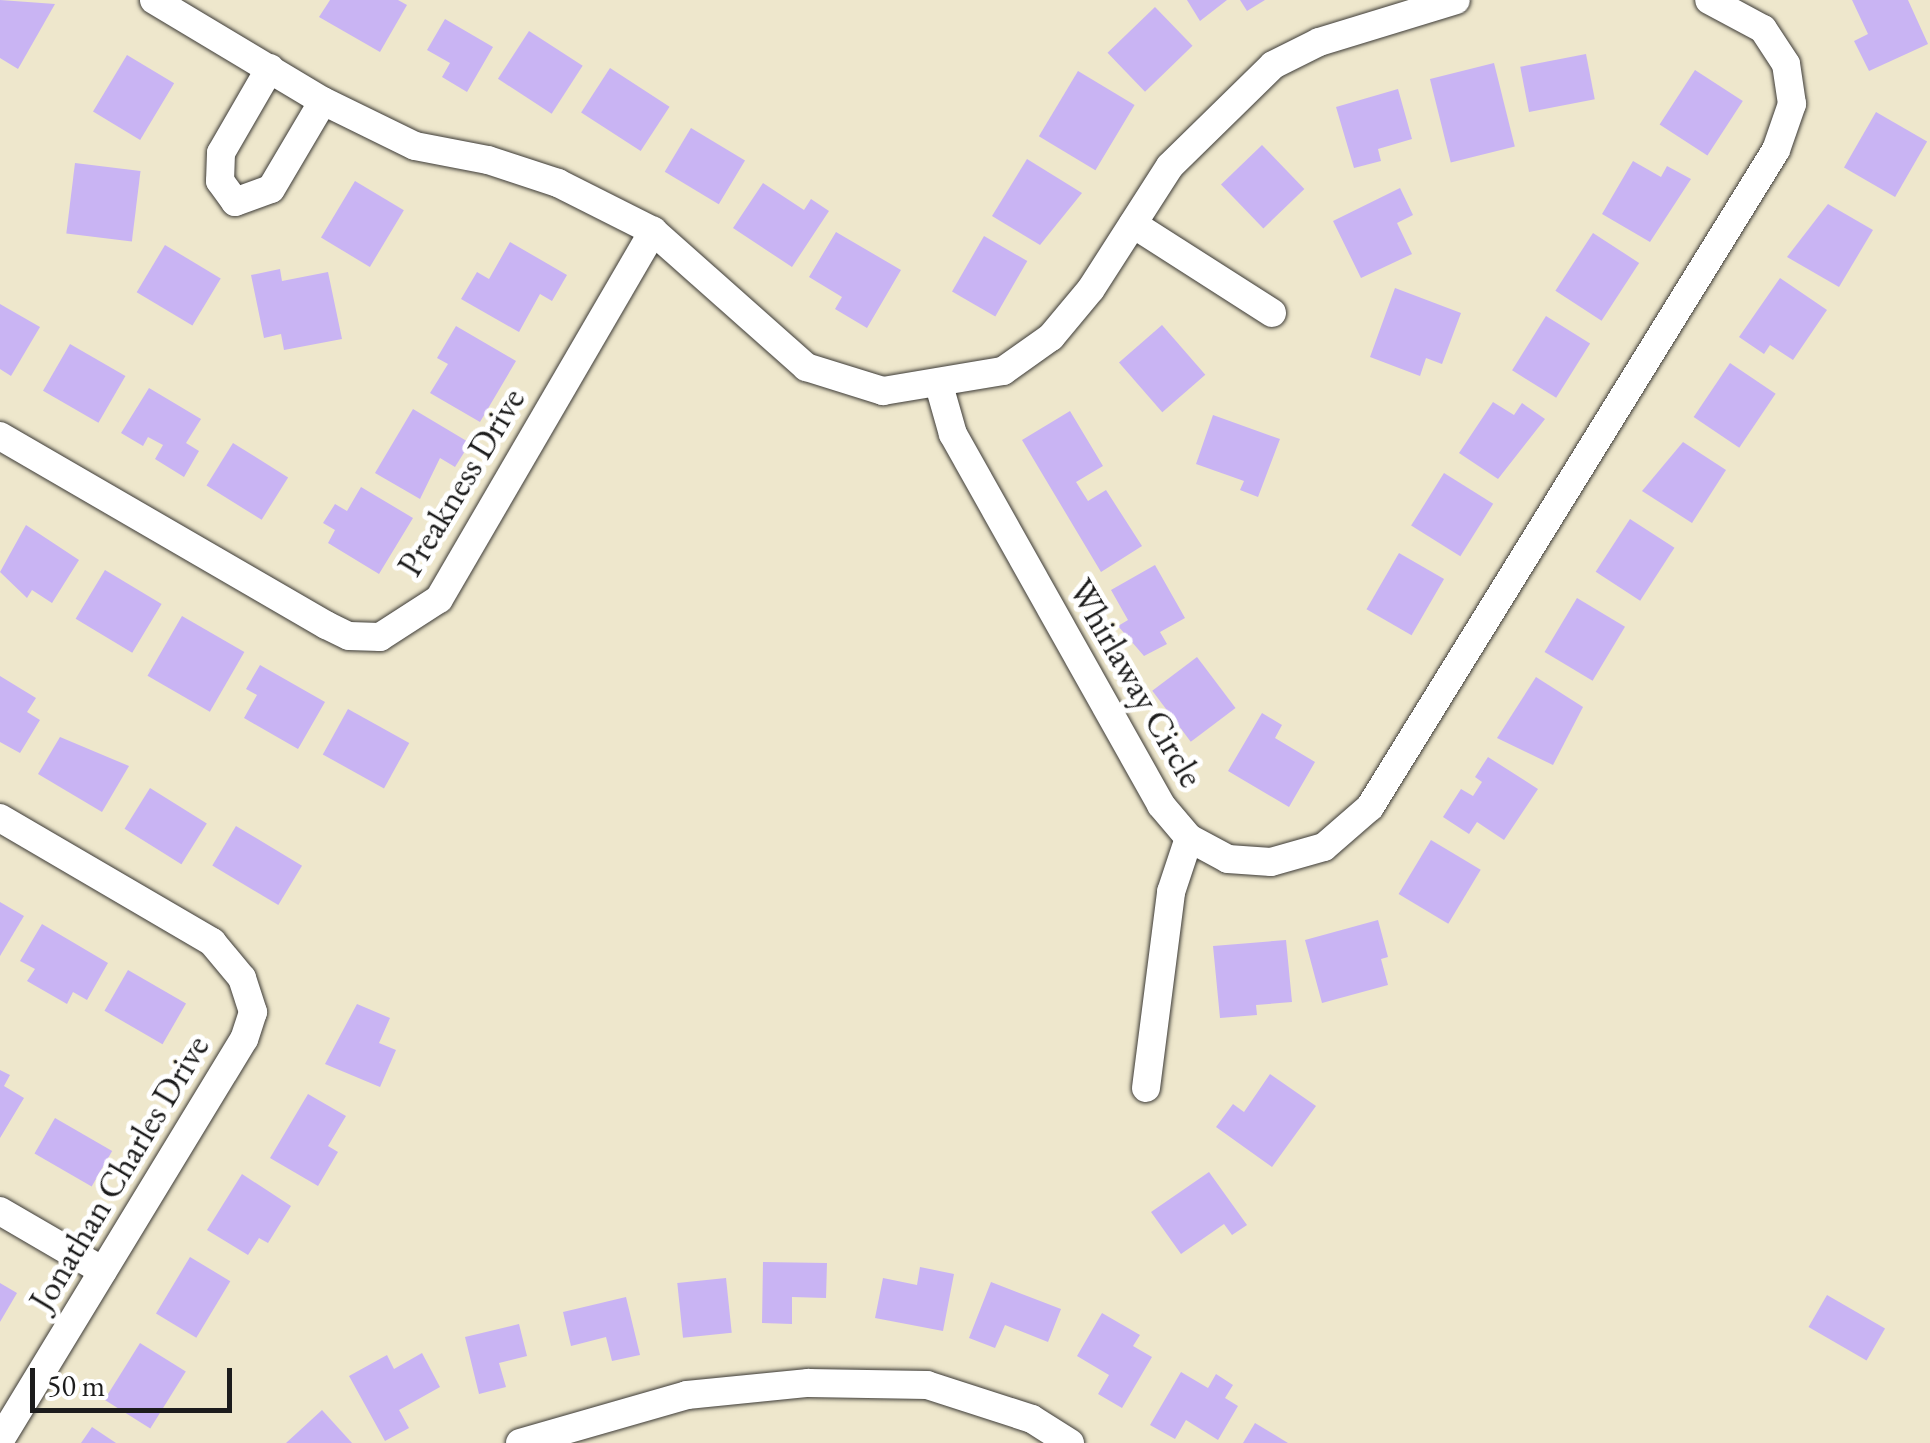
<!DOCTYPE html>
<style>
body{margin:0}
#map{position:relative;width:1930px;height:1443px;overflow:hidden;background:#eee7cc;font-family:"EB Garamond",serif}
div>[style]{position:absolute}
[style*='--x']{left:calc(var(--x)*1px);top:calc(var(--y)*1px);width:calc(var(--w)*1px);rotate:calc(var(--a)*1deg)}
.building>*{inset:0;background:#c9b4f3;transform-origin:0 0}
.roads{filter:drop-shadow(0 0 2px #3c3a36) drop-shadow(0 0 2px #3c3a36)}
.minor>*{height:28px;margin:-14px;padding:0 14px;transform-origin:14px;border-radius:14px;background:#fff}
span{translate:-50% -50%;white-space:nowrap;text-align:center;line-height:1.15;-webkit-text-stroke:10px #fff;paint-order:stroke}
.street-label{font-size:35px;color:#1c1c1c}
.scale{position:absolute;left:30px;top:1368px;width:202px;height:45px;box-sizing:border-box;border:5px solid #1c1c1c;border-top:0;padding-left:12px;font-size:30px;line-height:35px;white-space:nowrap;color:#1c1c1c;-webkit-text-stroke:8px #fff;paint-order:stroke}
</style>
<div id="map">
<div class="building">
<div style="clip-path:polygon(0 0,55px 4px,18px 69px,0 58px)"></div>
<div style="clip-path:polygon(330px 0,398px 0,407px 5px,380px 52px,319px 17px)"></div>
<div style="clip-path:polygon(1187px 0,1227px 0,1200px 21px)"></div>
<div style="clip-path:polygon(1240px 0,1265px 0,1247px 11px)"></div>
<div style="clip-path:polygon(1852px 0,1908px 0,1928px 44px,1869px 71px,1854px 41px,1868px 34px)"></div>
<div style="left:1155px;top:7px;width:54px;height:66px;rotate:46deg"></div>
<div style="clip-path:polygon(445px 19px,493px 47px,467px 92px,442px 77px,450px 63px,427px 50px)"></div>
<div style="left:529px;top:31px;width:64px;height:57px;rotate:33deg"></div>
<div style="left:1586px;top:54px;width:46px;height:67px;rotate:79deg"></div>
<div style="left:127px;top:55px;width:55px;height:66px;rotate:31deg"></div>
<div style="left:1494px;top:63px;width:86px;height:66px;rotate:76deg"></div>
<div style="left:610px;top:68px;width:71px;height:53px;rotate:33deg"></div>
<div style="left:1695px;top:70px;width:57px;height:65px;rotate:33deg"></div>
<div style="left:1078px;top:71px;width:66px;height:76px;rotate:31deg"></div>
<div style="clip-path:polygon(1398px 89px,1412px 139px,1378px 149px,1381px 161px,1354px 168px,1336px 107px)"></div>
<div style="left:1876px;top:112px;width:59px;height:64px;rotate:30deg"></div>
<div style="left:691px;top:128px;width:63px;height:51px;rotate:31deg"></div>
<div style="left:1262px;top:145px;width:61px;height:57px;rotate:46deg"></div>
<div style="clip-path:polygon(1027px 159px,1082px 193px,1040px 245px,992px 216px)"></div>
<div style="clip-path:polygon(1633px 161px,1661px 177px,1667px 166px,1691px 179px,1650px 242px,1602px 214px)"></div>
<div style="left:75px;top:163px;width:66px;height:71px;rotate:7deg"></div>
<div style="left:355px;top:181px;width:57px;height:66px;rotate:31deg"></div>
<div style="clip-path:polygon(763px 183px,804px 210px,811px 199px,829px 211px,792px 267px,733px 228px)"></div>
<div style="clip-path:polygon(1400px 188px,1413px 215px,1397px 223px,1412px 254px,1361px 278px,1333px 221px)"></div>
<div style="clip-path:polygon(1828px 204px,1873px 230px,1839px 287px,1787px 257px)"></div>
<div style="clip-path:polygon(836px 232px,901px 270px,867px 328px,835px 309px,842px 297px,809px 277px)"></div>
<div style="left:1593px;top:233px;width:55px;height:69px;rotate:33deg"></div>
<div style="left:984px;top:236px;width:50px;height:64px;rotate:30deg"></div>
<div style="clip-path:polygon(510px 242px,567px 275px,552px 301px,540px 294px,519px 332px,461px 299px,477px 272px,489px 279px)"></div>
<div style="left:165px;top:245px;width:65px;height:55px;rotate:31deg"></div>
<div style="clip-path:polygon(280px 269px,282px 281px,328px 272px,342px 339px,284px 350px,281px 334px,264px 338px,251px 275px)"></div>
<div style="clip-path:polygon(1780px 278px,1827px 310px,1793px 360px,1770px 345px,1764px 354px,1739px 337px)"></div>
<div style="clip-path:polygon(1395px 288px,1461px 313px,1442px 364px,1426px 358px,1420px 376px,1370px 357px)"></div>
<div style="clip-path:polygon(0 304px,40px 327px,11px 376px,0 369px)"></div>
<div style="left:1546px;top:316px;width:52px;height:64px;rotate:32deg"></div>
<div style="left:1162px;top:325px;width:66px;height:57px;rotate:49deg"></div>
<div style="clip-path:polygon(456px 326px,516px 361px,480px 422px,430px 393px,448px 364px,437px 358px)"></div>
<div style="left:70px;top:344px;width:64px;height:54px;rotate:30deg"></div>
<div style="left:1730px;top:363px;width:55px;height:65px;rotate:34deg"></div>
<div style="clip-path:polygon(149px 388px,201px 419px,186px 443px,199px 451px,184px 477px,155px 459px,163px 445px,148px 437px,143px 446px,121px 433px)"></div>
<div style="clip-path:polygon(1493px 402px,1514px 415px,1522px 403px,1545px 419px,1498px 479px,1459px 453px)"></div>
<div style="clip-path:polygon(413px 409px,470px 443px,455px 467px,440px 458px,420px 499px,375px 473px)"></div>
<div style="clip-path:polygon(1070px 411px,1103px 466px,1076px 482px,1088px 501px,1106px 490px,1142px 546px,1101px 572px,1022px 440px)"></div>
<div style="clip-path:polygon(1213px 415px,1280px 439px,1258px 497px,1240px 490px,1244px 481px,1196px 464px)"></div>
<div style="clip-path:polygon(1683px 442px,1726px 470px,1692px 523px,1642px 491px)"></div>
<div style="left:233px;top:443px;width:65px;height:50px;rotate:32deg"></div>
<div style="left:1444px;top:473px;width:58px;height:62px;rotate:32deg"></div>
<div style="clip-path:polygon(361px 487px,413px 518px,379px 574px,328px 543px,335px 530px,323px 523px,335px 504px,347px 511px)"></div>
<div style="left:1630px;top:519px;width:53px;height:63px;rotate:33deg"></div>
<div style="clip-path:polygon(26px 525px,79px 560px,52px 603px,32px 590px,27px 598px,0 572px)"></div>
<div style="left:1399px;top:553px;width:52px;height:65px;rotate:30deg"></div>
<div style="clip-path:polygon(1155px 565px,1185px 618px,1160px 632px,1167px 644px,1144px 656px,1118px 626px,1128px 620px,1111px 590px)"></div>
<div style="left:105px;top:570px;width:66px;height:57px;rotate:31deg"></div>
<div style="left:1577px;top:598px;width:56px;height:63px;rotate:31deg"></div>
<div style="left:182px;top:616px;width:72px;height:69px;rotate:30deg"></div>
<div style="left:1197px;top:657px;width:64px;height:56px;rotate:53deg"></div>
<div style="clip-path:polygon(260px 665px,325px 702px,298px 749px,244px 718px,257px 695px,246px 689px)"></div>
<div style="clip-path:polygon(0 676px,36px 698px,27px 712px,40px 720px,20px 753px,0 742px)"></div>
<div style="clip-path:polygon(1536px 677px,1583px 707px,1553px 765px,1497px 738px)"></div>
<div style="left:348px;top:709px;width:70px;height:52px;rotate:29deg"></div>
<div style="clip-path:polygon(1262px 713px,1282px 725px,1275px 738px,1315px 762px,1289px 807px,1228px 771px)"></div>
<div style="clip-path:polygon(60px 737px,129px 766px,102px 812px,38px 774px)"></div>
<div style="clip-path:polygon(1488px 757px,1538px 789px,1504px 840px,1477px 822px,1469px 834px,1443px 817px,1461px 789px,1473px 796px,1482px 782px,1475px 777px)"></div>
<div style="left:150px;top:788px;width:67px;height:48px;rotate:32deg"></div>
<div style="left:236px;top:826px;width:77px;height:46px;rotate:31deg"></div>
<div style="left:1431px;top:840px;width:58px;height:63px;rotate:31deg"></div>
<div style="clip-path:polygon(0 902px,24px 916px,0 956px)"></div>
<div style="clip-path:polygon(1378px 920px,1388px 957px,1381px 959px,1388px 985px,1322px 1003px,1305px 940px)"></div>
<div style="clip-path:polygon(42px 924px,108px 963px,87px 1000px,73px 992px,67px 1004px,27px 981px,35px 969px,20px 961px)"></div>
<div style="clip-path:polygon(1286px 940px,1292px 1002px,1256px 1005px,1257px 1015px,1220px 1018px,1213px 946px)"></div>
<div style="left:128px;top:970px;width:67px;height:47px;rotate:30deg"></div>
<div style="clip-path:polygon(357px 1004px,390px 1018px,379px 1043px,396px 1050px,380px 1087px,325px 1064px)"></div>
<div style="clip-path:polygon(0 1070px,10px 1075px,4px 1086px,24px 1098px,0 1138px)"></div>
<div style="clip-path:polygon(1270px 1074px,1316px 1106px,1272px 1167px,1216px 1127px,1233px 1104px,1244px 1112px)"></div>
<div style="clip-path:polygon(308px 1094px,346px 1116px,328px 1146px,338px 1152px,318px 1186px,270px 1158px)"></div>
<div style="left:55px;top:1118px;width:66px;height:41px;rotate:30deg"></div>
<div style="clip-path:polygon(1209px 1172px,1247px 1225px,1232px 1235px,1224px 1224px,1181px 1254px,1151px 1212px)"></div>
<div style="clip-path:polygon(242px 1174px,291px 1206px,268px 1243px,259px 1238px,248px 1255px,207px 1230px)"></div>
<div style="left:190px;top:1257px;width:47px;height:66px;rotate:31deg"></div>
<div style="clip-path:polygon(763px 1262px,827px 1263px,826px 1298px,792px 1297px,792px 1324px,762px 1323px)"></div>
<div style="clip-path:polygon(920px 1267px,954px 1274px,943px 1331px,875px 1318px,883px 1278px,917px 1285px)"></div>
<div style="left:726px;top:1278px;width:55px;height:49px;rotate:84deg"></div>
<div style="clip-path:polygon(991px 1282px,1061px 1309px,1048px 1342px,1005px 1325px,995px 1348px,969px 1338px)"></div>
<div style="clip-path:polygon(0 1283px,17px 1293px,0 1322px)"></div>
<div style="left:1827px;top:1295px;width:67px;height:37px;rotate:30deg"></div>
<div style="clip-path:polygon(626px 1297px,640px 1355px,612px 1361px,606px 1337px,571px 1346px,563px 1312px)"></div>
<div style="clip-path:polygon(1102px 1313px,1140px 1335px,1133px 1346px,1152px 1357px,1122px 1408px,1098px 1394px,1109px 1375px,1077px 1356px)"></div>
<div style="clip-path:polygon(519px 1324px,527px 1356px,499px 1363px,506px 1387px,479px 1394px,465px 1337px)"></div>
<div style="left:140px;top:1343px;width:54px;height:67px;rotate:32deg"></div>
<div style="clip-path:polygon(422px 1353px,440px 1387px,399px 1410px,409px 1428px,385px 1441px,349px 1376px,387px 1355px,394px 1369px)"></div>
<div style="clip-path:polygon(1181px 1372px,1208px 1388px,1216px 1374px,1233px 1385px,1225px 1398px,1238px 1406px,1218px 1440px,1186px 1420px,1175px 1439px,1150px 1425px)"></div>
<div style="clip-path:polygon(322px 1410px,352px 1443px,286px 1443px)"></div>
<div style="clip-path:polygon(1255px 1423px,1288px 1443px,1243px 1443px)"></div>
<div style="clip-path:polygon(92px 1427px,116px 1443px,81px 1443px)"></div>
</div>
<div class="roads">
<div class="minor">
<div style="--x:154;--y:0;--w:197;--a:30.9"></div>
<div style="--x:323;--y:101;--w:102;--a:26.1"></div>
<div style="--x:415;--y:146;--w:74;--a:10.9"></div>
<div style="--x:488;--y:160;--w:74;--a:18.2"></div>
<div style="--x:558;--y:183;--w:106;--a:26.8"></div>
<div style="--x:653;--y:231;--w:205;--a:41.6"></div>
<div style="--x:806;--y:367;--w:81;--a:17.3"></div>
<div style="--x:883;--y:391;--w:122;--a:-9.5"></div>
<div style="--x:1003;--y:371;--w:59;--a:-35.3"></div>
<div style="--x:1051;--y:337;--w:62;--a:-50.2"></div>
<div style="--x:1091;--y:289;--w:146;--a:-57.3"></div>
<div style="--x:1170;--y:166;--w:144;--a:-44.4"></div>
<div style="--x:1273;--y:65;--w:51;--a:-26.6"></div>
<div style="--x:1319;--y:42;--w:143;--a:-17"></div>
<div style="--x:270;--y:68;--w:98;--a:120"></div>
<div style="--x:221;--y:153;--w:28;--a:92"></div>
<div style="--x:220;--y:181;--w:26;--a:54"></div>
<div style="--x:235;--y:202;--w:38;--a:-20"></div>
<div style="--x:271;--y:189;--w:102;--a:-59.4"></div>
<div style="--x:1133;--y:224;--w:165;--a:32.6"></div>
<div style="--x:939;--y:385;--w:51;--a:74.1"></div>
<div style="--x:953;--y:434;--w:425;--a:60.7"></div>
<div style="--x:1161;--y:805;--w:43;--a:49.7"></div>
<div style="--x:1189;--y:838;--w:44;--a:28.3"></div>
<div style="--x:1228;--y:859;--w:43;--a:4"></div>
<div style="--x:1271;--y:862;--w:55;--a:-15.8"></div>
<div style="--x:1324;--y:847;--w:61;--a:-41"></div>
<div style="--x:1370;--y:807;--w:772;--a:-58.29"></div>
<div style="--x:1776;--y:150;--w:49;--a:-70.8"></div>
<div style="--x:1792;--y:104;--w:40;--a:-98.5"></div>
<div style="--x:1786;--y:64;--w:42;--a:-123.3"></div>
<div style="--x:1763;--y:29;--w:61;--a:-151.8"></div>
<div style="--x:0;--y:436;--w:377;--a:30.1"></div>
<div style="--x:326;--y:625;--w:25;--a:26"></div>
<div style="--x:349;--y:636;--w:31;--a:2"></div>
<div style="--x:380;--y:637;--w:70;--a:-32.8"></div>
<div style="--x:439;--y:599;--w:426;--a:-59.8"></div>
<div style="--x:0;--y:818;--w:246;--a:30.3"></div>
<div style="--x:212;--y:942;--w:47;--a:50.2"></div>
<div style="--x:242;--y:978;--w:36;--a:72"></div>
<div style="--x:253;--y:1012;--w:28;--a:108"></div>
<div style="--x:244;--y:1039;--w:469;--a:121.3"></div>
<div style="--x:1146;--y:1088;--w:198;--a:-82.7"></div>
<div style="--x:1171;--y:892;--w:57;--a:-71.6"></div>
<div style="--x:0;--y:1211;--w:119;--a:30.2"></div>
<div style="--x:520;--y:1443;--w:174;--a:-16"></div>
<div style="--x:687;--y:1395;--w:122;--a:-5.7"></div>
<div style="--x:808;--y:1383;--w:119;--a:1"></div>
<div style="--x:927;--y:1385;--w:110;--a:17.9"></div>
<div style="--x:1032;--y:1419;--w:45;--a:32.3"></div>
</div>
</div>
<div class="street-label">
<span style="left:461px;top:482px;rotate:-59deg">Preakness Drive</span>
<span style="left:1136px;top:683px;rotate:60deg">Whirlaway Circle</span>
<span style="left:119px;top:1173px;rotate:-59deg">Jonathan Charles Drive</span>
</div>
<div class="scale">50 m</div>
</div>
